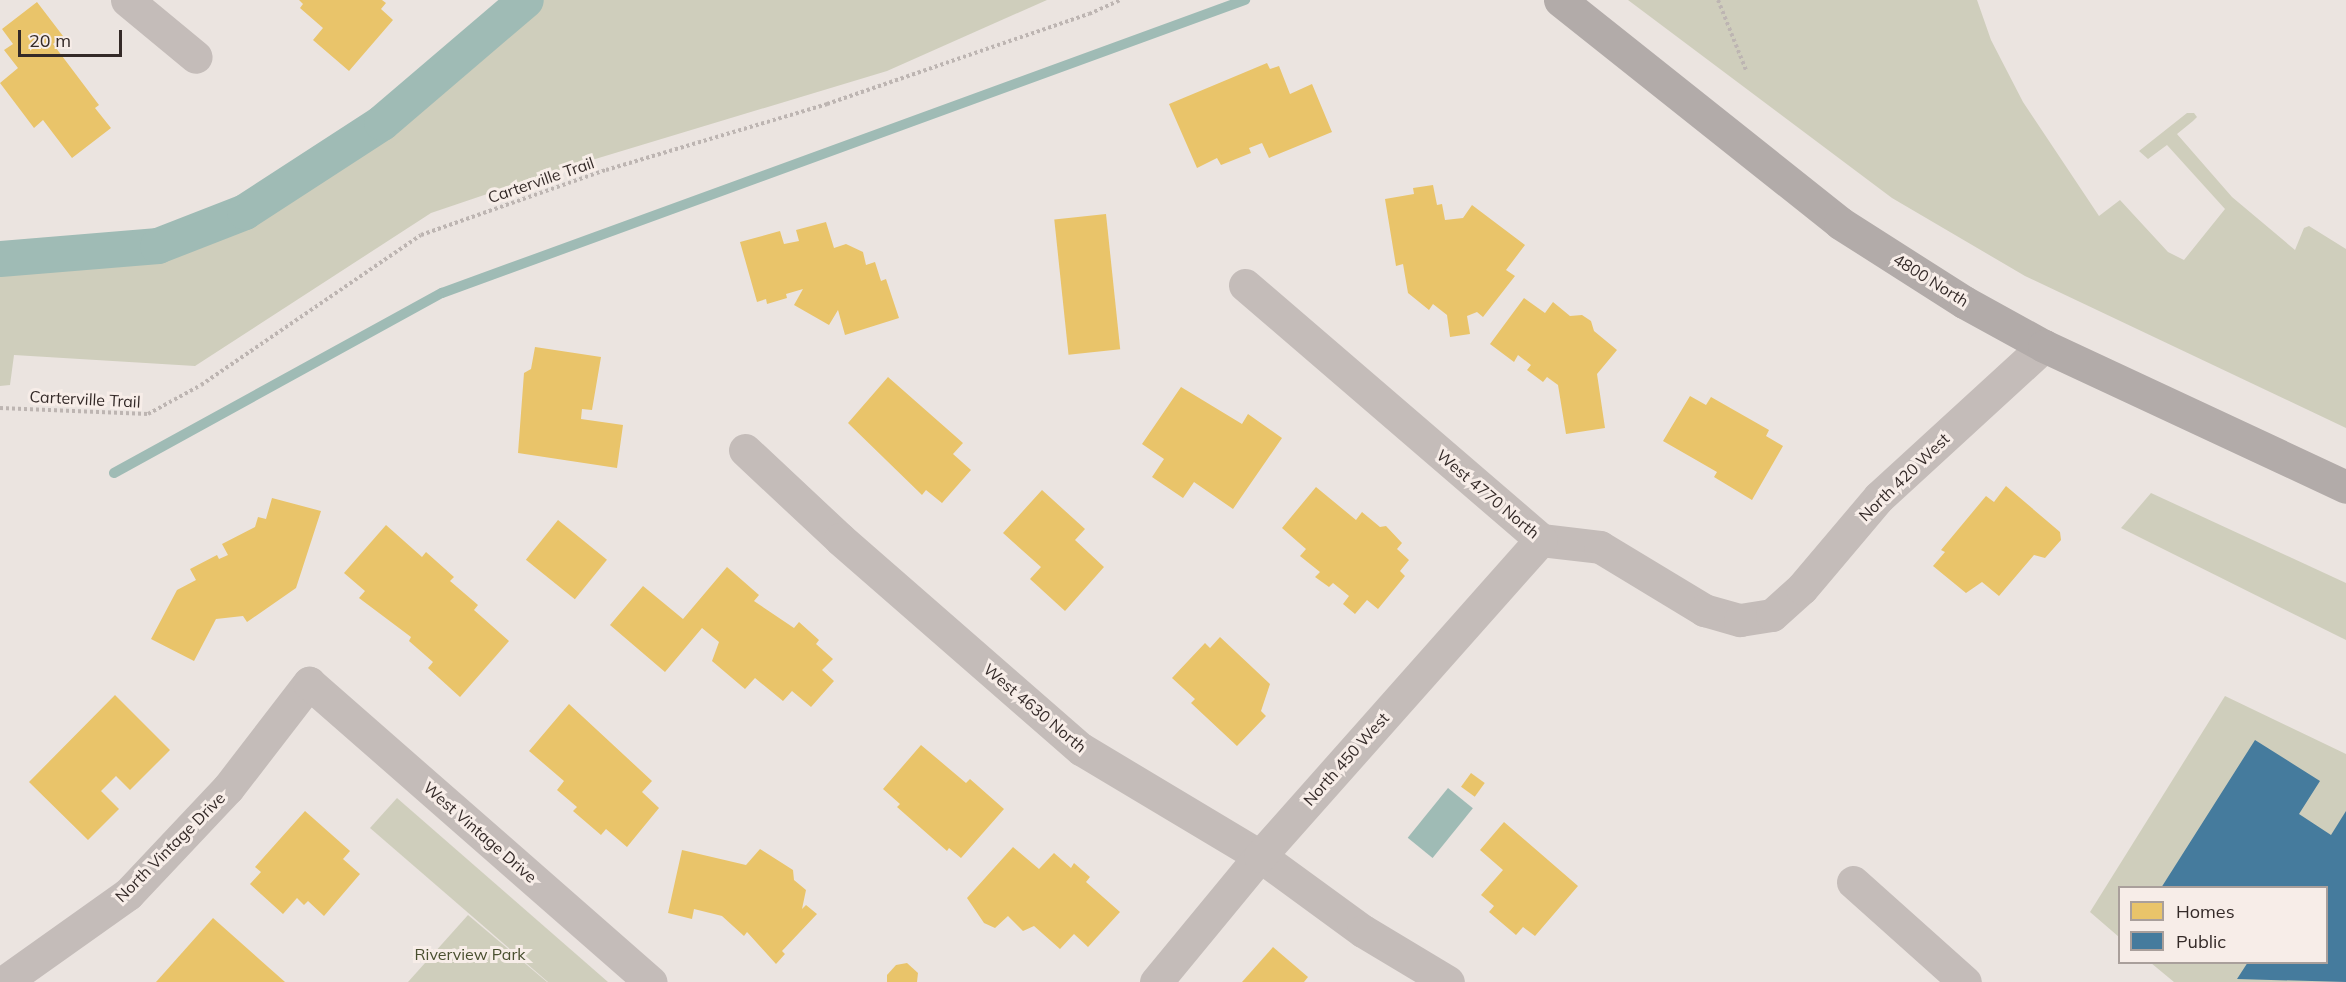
<!DOCTYPE html>
<style>
body{margin:0}
#map{position:relative;width:2346px;height:982px;overflow:hidden;background:#ebe4e0;font-family:Mulish,sans-serif}
div>[style]{position:absolute}
[style*='--x']{left:calc(var(--x)*1px);top:calc(var(--y)*1px);width:calc(var(--w)*1px);rotate:calc(var(--a)*1deg)}
.green>*{inset:0;background:#cfcebc}
.water>*{inset:0;background:#9fbbb5;transform-origin:0 0}
.homes>*{inset:0;background:#e9c46a;transform-origin:0 0}
.public>*{inset:0;background:#457b9d}
.stream>*{height:10px;margin:-5px;padding:0 5px;transform-origin:5px;border-radius:5px;background:#9fbbb5}
.canal>*{height:36px;margin:-18px;padding:0 18px;transform-origin:18px;border-radius:18px;background:#9fbbb5}
.path>*{height:4px;margin-top:-2px;transform-origin:0;background:repeating-linear-gradient(90deg,#bdb5b2 0 3px,transparent 0 6px)}
.minor>*{height:33px;margin:-16.5px;padding:0 16.5px;transform-origin:16.5px;border-radius:16.5px;background:#c4bcb9}
.major>*{height:33px;margin:-16.5px;padding:0 16.5px;transform-origin:16.5px;border-radius:16.5px;background:#b2aba9}
span{translate:-50% -50%;white-space:nowrap;text-align:center;line-height:1.15;-webkit-text-stroke:6px #f7ede8;paint-order:stroke}
.street-label{font-size:16px;color:#342a28}
.park-label{font-size:16px;color:#494f2f}
.legend{position:absolute;left:2118px;top:886px;width:210px;height:78px;box-sizing:border-box;background:#f7ede8;border:2px solid #a99f9b;margin:0;padding:8px 10px;list-style:none;font-size:18px;color:#342a28}
.legend li{display:flex;align-items:center;gap:12px;height:30px}
.legend b{width:30px;border:2px solid #a99f9b}
.scale{position:absolute;left:18px;top:30px;width:104px;height:27px;box-sizing:border-box;border:3px solid #342a28;border-top:0;padding-left:8px;font-size:18px;line-height:21px;white-space:nowrap;color:#342a28;-webkit-text-stroke:4px #f7ede8;paint-order:stroke}
</style>
<div id="map">
<div class="green">
<div style="clip-path:polygon(539px 0,1047px 0,887px 71px,549px 173px,431px 213px,195px 366px,14px 355px,10px 385px,0 386px,0 267px,165px 255px,284px 196px,478px 53px)"></div>
<div style="clip-path:polygon(1628px 0,1977px 0,1991px 40px,2023px 102px,2099px 216px,2120px 200px,2168px 252px,2184px 260px,2225px 209px,2167px 145px,2148px 159px,2139px 151px,2187px 113px,2194px 113px,2197px 117px,2193px 121px,2177px 134px,2232px 197px,2295px 250px,2304px 228px,2309px 226px,2346px 249px,2346px 428px,2025px 276px,1892px 198px)"></div>
<div style="clip-path:polygon(2151px 493px,2346px 583px,2346px 640px,2121px 528px)"></div>
<div style="clip-path:polygon(2225px 696px,2346px 754px,2346px 982px,2174px 982px,2151px 963px,2326px 962px,2326px 888px,2120px 888px,2119px 937px,2090px 912px)"></div>
<div style="clip-path:polygon(397px 798px,608px 982px,548px 982px,370px 828px)"></div>
<div style="clip-path:polygon(468px 915px,547px 982px,408px 982px)"></div>
</div>
<div class="water">
<div style="left:1448px;top:788px;width:32px;height:64px;rotate:39deg"></div>
</div>
<div class="homes">
<div style="clip-path:polygon(299px 0,382px 0,386px 3px,381px 9px,393px 20px,349px 71px,313px 40px,323px 28px,300px 8px,303px 4px)"></div>
<div style="clip-path:polygon(37px 2px,63px 36px,53px 44px,99px 105px,95px 108px,111px 128px,72px 158px,43px 120px,34px 128px,0 83px,18px 68px,4px 50px,13px 44px,2px 29px)"></div>
<div style="clip-path:polygon(1267px 63px,1270px 69px,1279px 66px,1290px 94px,1312px 84px,1332px 132px,1269px 158px,1262px 143px,1249px 148px,1251px 153px,1221px 165px,1217px 158px,1197px 168px,1169px 104px)"></div>
<div style="clip-path:polygon(1433px 185px,1437px 205px,1442px 204px,1445px 220px,1463px 218px,1472px 205px,1525px 245px,1506px 270px,1515px 276px,1483px 317px,1477px 312px,1467px 316px,1470px 334px,1450px 337px,1447px 315px,1433px 304px,1429px 310px,1408px 293px,1403px 264px,1396px 266px,1385px 199px,1414px 194px,1413px 188px)"></div>
<div style="left:1106px;top:214px;width:136px;height:52px;rotate:84deg"></div>
<div style="clip-path:polygon(826px 222px,834px 248px,846px 244px,863px 252px,866px 265px,875px 262px,881px 281px,886px 279px,899px 318px,845px 335px,838px 310px,829px 325px,794px 305px,803px 289px,786px 294px,787px 298px,767px 304px,766px 299px,757px 302px,740px 242px,780px 231px,784px 244px,799px 241px,796px 230px)"></div>
<div style="clip-path:polygon(1524px 298px,1545px 313px,1553px 302px,1570px 316px,1582px 315px,1591px 321px,1594px 331px,1617px 350px,1597px 374px,1605px 428px,1566px 434px,1558px 385px,1547px 377px,1543px 382px,1527px 370px,1531px 365px,1518px 355px,1514px 362px,1490px 344px)"></div>
<div style="clip-path:polygon(535px 347px,601px 357px,592px 410px,582px 409px,581px 419px,623px 425px,617px 468px,518px 453px,524px 373px,531px 369px)"></div>
<div style="clip-path:polygon(888px 377px,963px 443px,953px 454px,971px 470px,942px 503px,926px 490px,922px 495px,848px 423px)"></div>
<div style="clip-path:polygon(1181px 387px,1242px 424px,1248px 414px,1282px 438px,1233px 509px,1194px 482px,1183px 498px,1152px 477px,1164px 459px,1142px 444px)"></div>
<div style="clip-path:polygon(1690px 396px,1706px 405px,1711px 397px,1769px 430px,1766px 436px,1783px 446px,1752px 500px,1714px 477px,1717px 472px,1663px 441px)"></div>
<div style="clip-path:polygon(2006px 486px,2060px 532px,2061px 540px,2045px 558px,2034px 555px,1999px 596px,1982px 582px,1966px 593px,1933px 566px,1945px 552px,1941px 550px,1986px 496px,1994px 502px)"></div>
<div style="clip-path:polygon(1316px 487px,1356px 520px,1362px 512px,1380px 527px,1386px 526px,1402px 543px,1397px 549px,1409px 560px,1400px 571px,1405px 576px,1378px 609px,1367px 600px,1355px 614px,1343px 604px,1349px 596px,1333px 583px,1329px 587px,1315px 577px,1320px 572px,1300px 556px,1306px 549px,1282px 528px)"></div>
<div style="clip-path:polygon(1042px 490px,1085px 529px,1075px 540px,1104px 567px,1065px 611px,1030px 579px,1041px 567px,1003px 533px)"></div>
<div style="clip-path:polygon(272px 498px,321px 511px,296px 588px,247px 622px,243px 616px,216px 619px,194px 661px,151px 639px,177px 590px,196px 580px,190px 569px,217px 555px,219px 559px,228px 555px,222px 544px,255px 527px,258px 517px,266px 519px)"></div>
<div style="left:558px;top:520px;width:63px;height:51px;rotate:39deg"></div>
<div style="clip-path:polygon(386px 525px,422px 557px,426px 552px,454px 577px,450px 581px,478px 605px,474px 610px,509px 641px,460px 697px,428px 668px,433px 662px,409px 641px,411px 637px,359px 598px,365px 591px,344px 573px)"></div>
<div style="clip-path:polygon(727px 567px,759px 595px,754px 601px,794px 628px,799px 622px,819px 640px,816px 644px,833px 659px,822px 670px,834px 681px,811px 707px,792px 691px,783px 701px,755px 678px,745px 689px,712px 661px,719px 642px,702px 628px,665px 672px,610px 625px,643px 586px,683px 619px)"></div>
<div style="clip-path:polygon(1220px 637px,1270px 684px,1261px 711px,1266px 716px,1237px 746px,1191px 703px,1195px 699px,1172px 678px,1205px 643px,1210px 648px)"></div>
<div style="clip-path:polygon(115px 695px,170px 750px,130px 790px,116px 776px,101px 791px,119px 809px,88px 840px,29px 782px)"></div>
<div style="clip-path:polygon(569px 704px,652px 781px,642px 792px,659px 808px,627px 847px,606px 829px,601px 835px,573px 811px,577px 807px,557px 790px,564px 781px,529px 751px)"></div>
<div style="clip-path:polygon(921px 745px,966px 783px,970px 779px,1004px 809px,961px 858px,949px 848px,947px 851px,897px 807px,900px 804px,883px 789px)"></div>
<div style="left:1471px;top:773px;width:17px;height:17px;rotate:36deg"></div>
<div style="clip-path:polygon(305px 811px,350px 851px,343px 859px,360px 874px,324px 916px,308px 901px,304px 905px,297px 898px,283px 914px,250px 884px,261px 872px,255px 867px)"></div>
<div style="clip-path:polygon(1504px 822px,1578px 886px,1535px 936px,1523px 927px,1516px 935px,1489px 912px,1494px 906px,1481px 895px,1503px 870px,1480px 850px)"></div>
<div style="clip-path:polygon(1013px 847px,1039px 869px,1054px 853px,1071px 868px,1074px 863px,1090px 877px,1086px 882px,1120px 912px,1088px 947px,1074px 934px,1060px 949px,1034px 926px,1023px 931px,1008px 916px,995px 928px,984px 923px,967px 898px)"></div>
<div style="clip-path:polygon(760px 849px,793px 870px,794px 880px,806px 890px,802px 909px,806px 905px,817px 914px,782px 951px,785px 954px,776px 964px,747px 932px,744px 936px,722px 916px,694px 909px,692px 919px,668px 913px,682px 850px,746px 865px)"></div>
<div style="clip-path:polygon(213px 918px,285px 982px,156px 982px)"></div>
<div style="clip-path:polygon(1273px 947px,1308px 977px,1304px 982px,1242px 982px)"></div>
<div style="clip-path:polygon(907px 963px,918px 973px,917px 982px,887px 982px,887px 975px,896px 965px)"></div>
</div>
<div class="public">
<div style="clip-path:polygon(2255px 740px,2320px 781px,2299px 814px,2331px 835px,2346px 811px,2346px 982px,2237px 979px,2248px 962px,2326px 962px,2326px 888px,2161px 888px)"></div>
</div>
<div class="stream">
<div style="--x:114;--y:473;--w:374;--a:-28.8"></div>
<div style="--x:442;--y:293;--w:855;--a:-20.05"></div>
</div>
<div class="canal">
<div style="--x:0;--y:259;--w:159;--a:-4.7"></div>
<div style="--x:158;--y:246;--w:93;--a:-21.3"></div>
<div style="--x:245;--y:212;--w:163;--a:-33"></div>
<div style="--x:382;--y:123;--w:189;--a:-40.5"></div>
</div>
<div class="path">
<div style="--x:1718;--y:0;--w:75;--a:68.2"></div>
<div style="--x:0;--y:408;--w:148;--a:2.3"></div>
<div style="--x:148;--y:414;--w:60;--a:-28.7"></div>
<div style="--x:201;--y:385;--w:266;--a:-34.3"></div>
<div style="--x:421;--y:235;--w:196;--a:-19.4"></div>
<div style="--x:606;--y:170;--w:231;--a:-16.6"></div>
<div style="--x:827;--y:104;--w:277;--a:-19"></div>
<div style="--x:1089;--y:14;--w:35;--a:-24"></div>
</div>
<div class="minor">
<div style="--x:127;--y:0;--w:89;--a:39.6"></div>
<div style="--x:1245;--y:285;--w:391;--a:40.7"></div>
<div style="--x:1541;--y:540;--w:59;--a:6.8"></div>
<div style="--x:1600;--y:547;--w:122;--a:31.2"></div>
<div style="--x:1704;--y:610;--w:37;--a:16"></div>
<div style="--x:1740;--y:620;--w:32;--a:-9"></div>
<div style="--x:1772;--y:615;--w:40;--a:-42"></div>
<div style="--x:1802;--y:588;--w:119;--a:-49.8"></div>
<div style="--x:1879;--y:497;--w:224;--a:-42.5"></div>
<div style="--x:745;--y:450;--w:130;--a:43.1"></div>
<div style="--x:840;--y:539;--w:320;--a:41.1"></div>
<div style="--x:1081;--y:749;--w:209;--a:30.9"></div>
<div style="--x:1260;--y:856;--w:127;--a:36.1"></div>
<div style="--x:1363;--y:931;--w:99;--a:31"></div>
<div style="--x:1853;--y:882;--w:150;--a:41.8"></div>
<div style="--x:4;--y:982;--w:152;--a:-35.4"></div>
<div style="--x:128;--y:894;--w:146;--a:-46.7"></div>
<div style="--x:228;--y:788;--w:133;--a:-52.4"></div>
<div style="--x:309;--y:683;--w:454;--a:41.2"></div>
<div style="--x:1156;--y:982;--w:163;--a:-50.5"></div>
<div style="--x:1260;--y:856;--w:423;--a:-48.4"></div>
</div>
<div class="major">
<div style="--x:1560;--y:0;--w:358;--a:38.5"></div>
<div style="--x:1840;--y:223;--w:147;--a:32.5"></div>
<div style="--x:1964;--y:302;--w:91;--a:28.8"></div>
<div style="--x:2044;--y:346;--w:333;--a:25"></div>
</div>
<div class="street-label">
<span style="left:541px;top:180px;rotate:-19deg">Carterville Trail</span>
<span style="left:1931px;top:280px;rotate:32deg">4800 North</span>
<span style="left:85px;top:399px;rotate:3deg">Carterville Trail</span>
<span style="left:1904px;top:477px;rotate:-44deg">North 420 West</span>
<span style="left:1488px;top:494px;rotate:40deg">West 4770 North</span>
<span style="left:1035px;top:708px;rotate:40deg">West 4630 North</span>
<span style="left:1346px;top:759px;rotate:-48deg">North 450 West</span>
<span style="left:480px;top:832px;rotate:41deg">West Vintage Drive</span>
<span style="left:170px;top:847px;rotate:-45deg">North Vintage Drive</span>
</div>
<div class="park-label">
<span style="left:470px;top:954px">Riverview Park</span>
</div>
<ul class="legend">
<li><b style="height:16px;background:#e9c46a"></b>Homes</li>
<li><b style="height:16px;background:#457b9d"></b>Public</li>
</ul>
<div class="scale">20 m</div>
</div>
